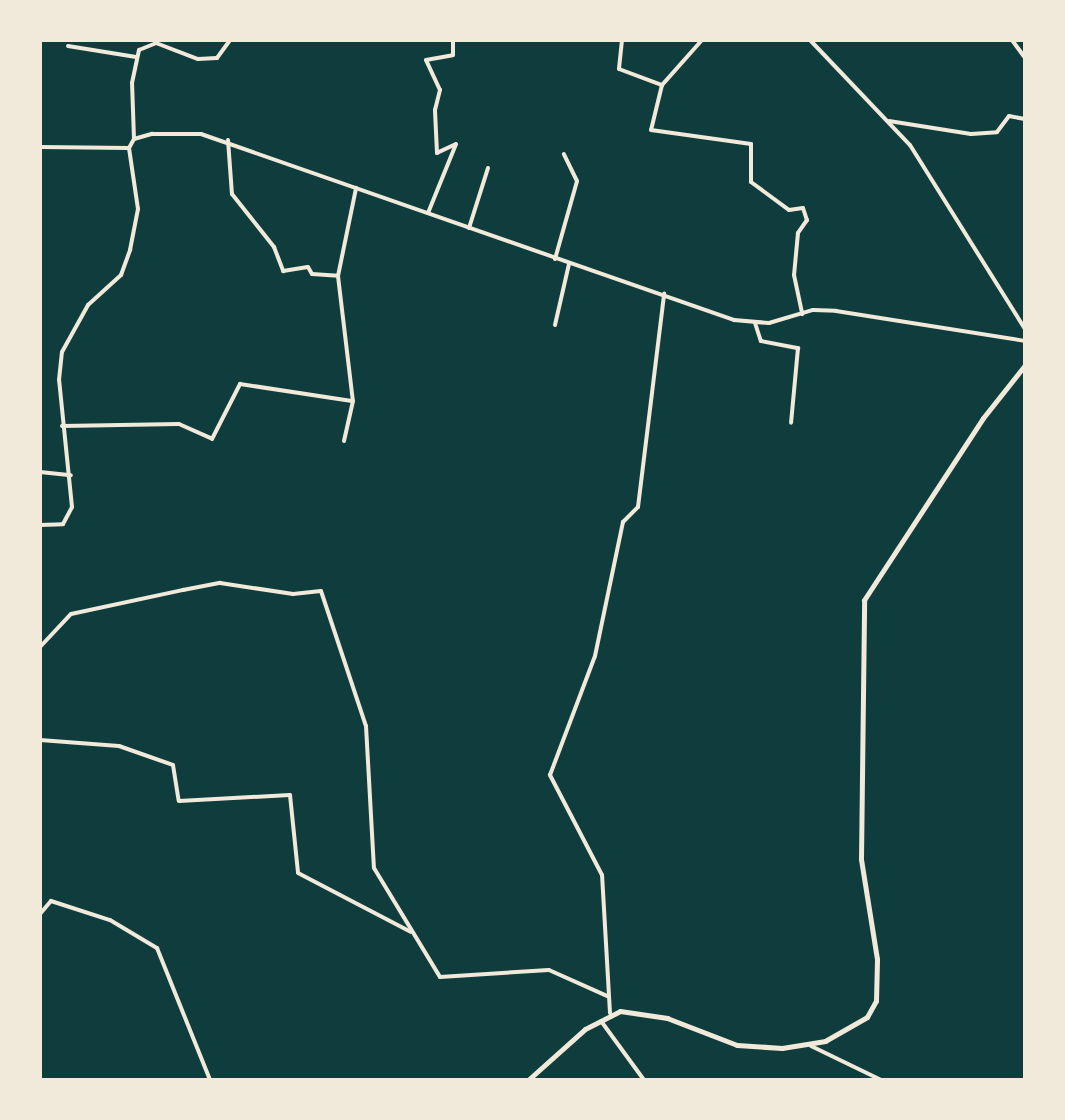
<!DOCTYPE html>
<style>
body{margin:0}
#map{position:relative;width:1065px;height:1120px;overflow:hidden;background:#0f3d3e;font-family:"PT Sans Narrow",sans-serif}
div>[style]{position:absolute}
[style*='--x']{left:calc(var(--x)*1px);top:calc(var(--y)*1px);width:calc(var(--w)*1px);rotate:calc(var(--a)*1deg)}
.minor>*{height:4px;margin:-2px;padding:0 2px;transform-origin:2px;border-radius:2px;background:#f1e9da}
.secondary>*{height:5px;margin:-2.5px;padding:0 2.5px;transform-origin:2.5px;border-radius:2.5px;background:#f1e9da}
span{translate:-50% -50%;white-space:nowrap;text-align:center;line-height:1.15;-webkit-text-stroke:7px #f1e9da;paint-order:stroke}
.frame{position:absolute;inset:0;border:42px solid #f1e9da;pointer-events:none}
</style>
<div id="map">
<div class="minor">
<div style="--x:622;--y:40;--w:29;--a:96"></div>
<div style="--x:619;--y:69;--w:46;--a:20.4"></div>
<div style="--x:702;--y:40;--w:60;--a:131.6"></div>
<div style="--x:662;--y:85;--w:46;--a:103.7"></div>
<div style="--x:651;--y:130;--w:101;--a:8"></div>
<div style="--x:751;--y:144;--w:38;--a:90"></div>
<div style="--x:751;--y:182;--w:47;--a:36.4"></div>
<div style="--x:789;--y:210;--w:14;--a:-8"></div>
<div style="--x:803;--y:208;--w:13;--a:72"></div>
<div style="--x:807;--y:220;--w:16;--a:125"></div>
<div style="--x:798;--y:233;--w:42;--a:95.4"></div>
<div style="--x:794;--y:275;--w:40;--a:78"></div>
<div style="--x:810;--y:40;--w:145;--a:46.4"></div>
<div style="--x:910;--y:145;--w:217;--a:58"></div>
<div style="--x:1012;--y:40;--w:22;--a:54"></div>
<div style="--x:68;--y:46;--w:69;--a:9.2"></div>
<div style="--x:889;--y:121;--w:83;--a:9"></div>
<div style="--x:971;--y:134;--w:26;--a:-4"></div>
<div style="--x:997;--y:132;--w:20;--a:-53"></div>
<div style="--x:1009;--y:116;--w:16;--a:11"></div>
<div style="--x:134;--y:139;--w:56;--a:-92"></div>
<div style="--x:132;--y:83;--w:34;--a:-78"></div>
<div style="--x:139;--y:50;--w:18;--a:-22"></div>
<div style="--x:156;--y:43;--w:45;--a:20.9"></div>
<div style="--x:198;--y:59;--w:19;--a:-3"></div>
<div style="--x:217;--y:58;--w:22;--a:-54"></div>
<div style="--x:228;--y:140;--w:54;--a:85.8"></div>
<div style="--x:232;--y:194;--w:68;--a:51.6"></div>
<div style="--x:274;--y:247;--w:26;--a:69"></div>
<div style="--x:283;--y:271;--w:25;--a:-9"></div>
<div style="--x:308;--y:267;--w:8;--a:60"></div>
<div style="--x:312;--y:274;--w:26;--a:4"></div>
<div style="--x:338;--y:276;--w:126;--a:83.2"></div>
<div style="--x:353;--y:401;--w:41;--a:102.7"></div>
<div style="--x:40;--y:147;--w:89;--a:0.6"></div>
<div style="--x:129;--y:148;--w:10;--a:-61"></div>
<div style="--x:134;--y:139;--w:19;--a:-16"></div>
<div style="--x:152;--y:134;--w:49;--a:0"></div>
<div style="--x:201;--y:134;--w:565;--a:19.24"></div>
<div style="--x:734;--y:320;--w:35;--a:5"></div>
<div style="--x:769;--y:323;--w:46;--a:-16.5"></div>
<div style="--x:813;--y:310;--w:23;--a:2"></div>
<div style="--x:836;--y:311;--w:191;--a:9"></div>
<div style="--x:428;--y:213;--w:74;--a:-67.9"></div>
<div style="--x:456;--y:144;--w:21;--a:155"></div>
<div style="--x:437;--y:153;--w:43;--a:-92.7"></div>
<div style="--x:435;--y:110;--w:21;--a:-76"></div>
<div style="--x:440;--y:90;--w:33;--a:-115"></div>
<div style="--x:426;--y:60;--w:27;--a:-10"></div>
<div style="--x:453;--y:55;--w:15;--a:-90"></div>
<div style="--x:469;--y:228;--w:63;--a:-72.4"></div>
<div style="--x:555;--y:259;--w:81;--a:-74.2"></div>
<div style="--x:577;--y:181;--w:30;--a:-116"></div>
<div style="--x:338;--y:276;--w:90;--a:-78.4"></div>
<div style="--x:755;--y:323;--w:19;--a:72"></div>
<div style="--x:761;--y:341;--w:38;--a:11"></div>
<div style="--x:798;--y:348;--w:75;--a:95.3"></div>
<div style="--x:555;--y:325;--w:63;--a:-77.1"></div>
<div style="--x:62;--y:426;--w:117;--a:-1"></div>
<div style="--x:179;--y:424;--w:36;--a:24"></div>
<div style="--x:212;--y:439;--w:62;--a:-63"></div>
<div style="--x:240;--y:384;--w:113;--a:8.6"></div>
<div style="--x:40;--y:472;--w:31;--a:6"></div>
<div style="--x:40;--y:525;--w:23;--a:-2"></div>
<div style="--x:63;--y:524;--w:19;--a:-62"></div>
<div style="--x:72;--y:507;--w:128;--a:-95.8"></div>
<div style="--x:59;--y:380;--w:28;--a:-84"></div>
<div style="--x:62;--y:352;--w:54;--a:-61"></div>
<div style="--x:88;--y:305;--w:45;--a:-42.3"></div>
<div style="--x:121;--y:275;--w:27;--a:-70"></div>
<div style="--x:130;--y:250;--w:42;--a:-79"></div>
<div style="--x:138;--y:209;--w:62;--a:-98.4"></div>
<div style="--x:40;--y:647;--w:45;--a:-46.8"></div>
<div style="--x:71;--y:614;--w:115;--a:-12.1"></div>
<div style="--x:183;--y:590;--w:38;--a:-11"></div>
<div style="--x:220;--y:583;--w:74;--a:8.6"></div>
<div style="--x:293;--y:594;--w:28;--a:-6"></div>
<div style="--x:321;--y:591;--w:142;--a:71.6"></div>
<div style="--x:366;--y:726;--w:142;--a:86.8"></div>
<div style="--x:374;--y:868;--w:127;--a:58.8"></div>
<div style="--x:440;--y:977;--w:109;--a:-3.7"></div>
<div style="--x:549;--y:970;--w:64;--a:24.1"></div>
<div style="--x:40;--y:740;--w:79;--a:4.3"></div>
<div style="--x:119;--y:746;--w:57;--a:19.4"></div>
<div style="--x:173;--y:765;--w:36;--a:81"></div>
<div style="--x:179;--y:801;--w:111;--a:-3.1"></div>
<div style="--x:290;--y:795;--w:78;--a:84.1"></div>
<div style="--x:298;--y:873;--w:127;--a:27.6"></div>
<div style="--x:40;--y:914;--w:17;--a:-50"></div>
<div style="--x:51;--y:901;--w:62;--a:17.9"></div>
<div style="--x:110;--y:920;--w:55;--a:30.8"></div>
<div style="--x:157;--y:948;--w:142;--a:68.1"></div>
<div style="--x:610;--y:1013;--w:138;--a:-93.3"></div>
<div style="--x:602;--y:875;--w:113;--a:-117.5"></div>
<div style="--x:550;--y:775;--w:127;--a:-69.3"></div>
<div style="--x:595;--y:656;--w:137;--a:-78.2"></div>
<div style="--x:623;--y:522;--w:21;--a:-45"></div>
<div style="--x:638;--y:507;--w:215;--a:-83"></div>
<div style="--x:601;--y:1021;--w:73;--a:53.9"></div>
<div style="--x:811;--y:1046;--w:78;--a:25.9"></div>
</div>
<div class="secondary">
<div style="--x:528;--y:1080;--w:76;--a:-41.8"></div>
<div style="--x:585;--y:1029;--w:39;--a:-27"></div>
<div style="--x:620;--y:1011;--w:48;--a:8.5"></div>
<div style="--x:667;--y:1018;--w:75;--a:21.1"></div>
<div style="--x:737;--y:1045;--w:45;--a:3.8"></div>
<div style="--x:782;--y:1048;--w:44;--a:-9.2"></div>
<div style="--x:825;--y:1041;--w:48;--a:-29.7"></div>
<div style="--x:867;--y:1017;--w:18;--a:-61"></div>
<div style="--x:876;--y:1001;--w:42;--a:-88.6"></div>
<div style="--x:877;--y:959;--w:101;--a:-99.1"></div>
<div style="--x:861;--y:859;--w:259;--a:-89.3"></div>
<div style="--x:864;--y:600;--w:217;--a:-56.8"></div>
<div style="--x:983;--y:418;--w:68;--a:-51.6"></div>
</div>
<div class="frame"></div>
</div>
